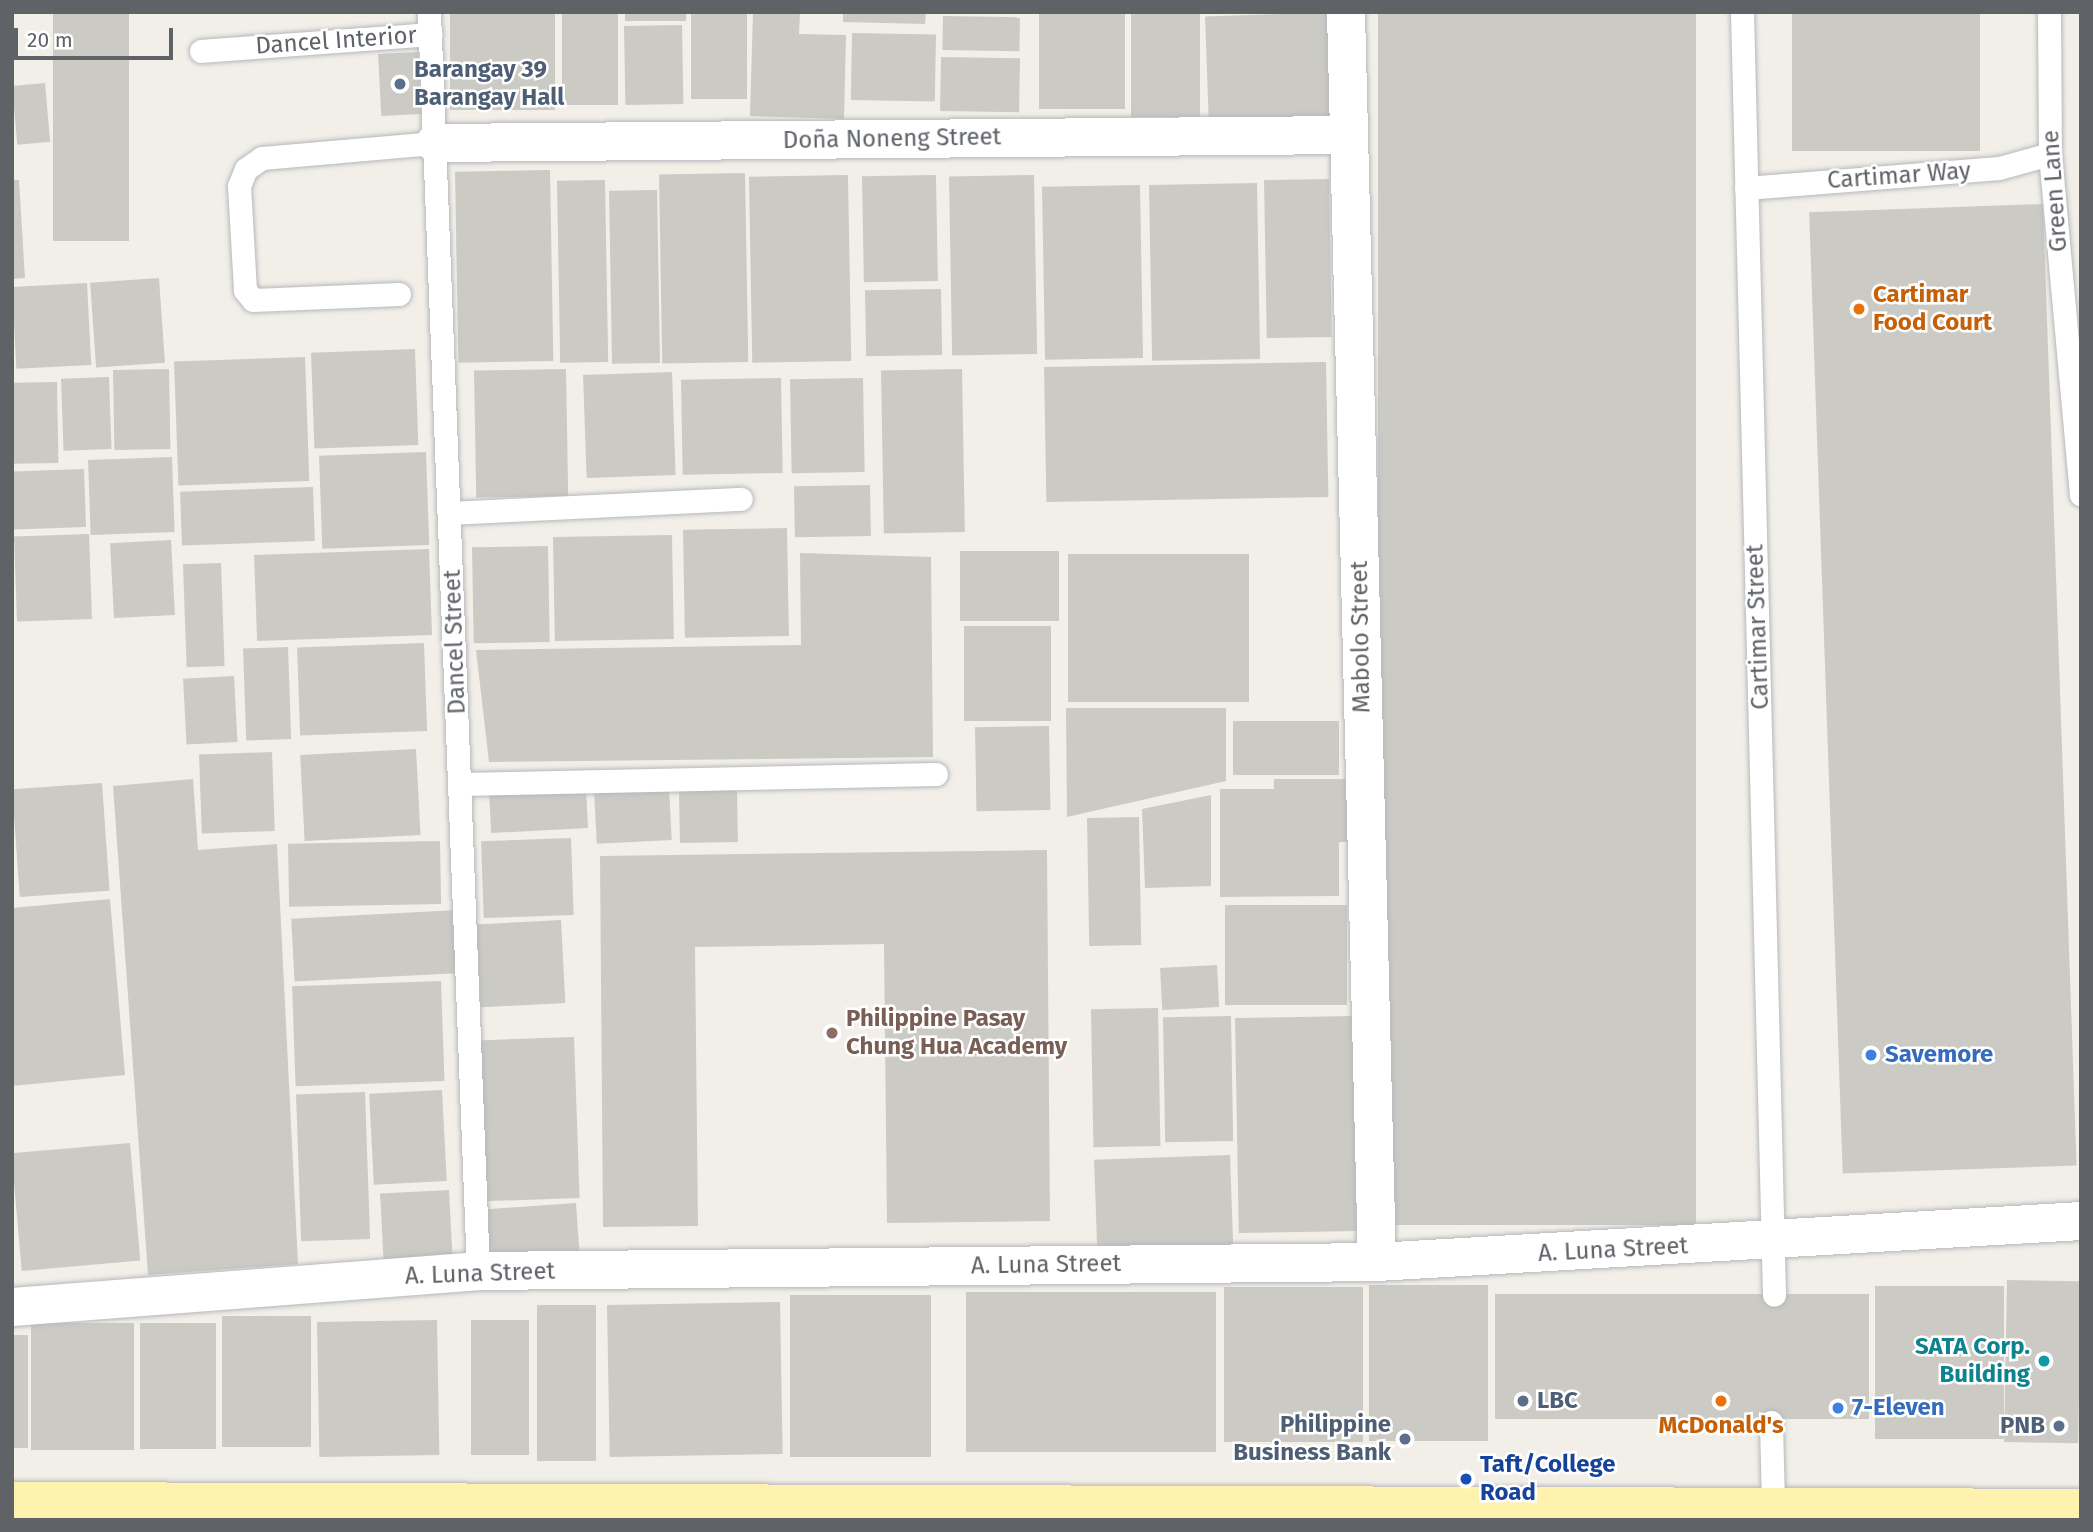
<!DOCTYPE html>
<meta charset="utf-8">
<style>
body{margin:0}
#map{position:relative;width:2093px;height:1532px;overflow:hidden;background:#f1efe8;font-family:"Fira Sans",sans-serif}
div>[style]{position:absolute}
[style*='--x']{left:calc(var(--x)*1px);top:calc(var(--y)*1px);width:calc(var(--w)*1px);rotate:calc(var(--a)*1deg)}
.building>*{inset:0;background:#cccac5;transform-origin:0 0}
.roads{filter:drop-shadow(0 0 2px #b5b8bc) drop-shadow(0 0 2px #b5b8bc)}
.service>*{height:23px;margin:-11.5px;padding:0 11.5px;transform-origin:11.5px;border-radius:11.5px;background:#fff}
.minor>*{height:38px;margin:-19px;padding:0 19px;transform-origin:19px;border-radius:19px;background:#fff}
.tertiary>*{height:38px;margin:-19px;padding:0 19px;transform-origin:19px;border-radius:19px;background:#fff}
.primary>*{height:38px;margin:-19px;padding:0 19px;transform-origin:19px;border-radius:19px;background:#fff2af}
.dots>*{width:19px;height:19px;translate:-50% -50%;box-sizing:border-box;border:4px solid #fff;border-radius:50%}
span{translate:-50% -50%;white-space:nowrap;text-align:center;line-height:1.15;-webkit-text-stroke:5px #fff;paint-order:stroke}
.street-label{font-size:24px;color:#5f6368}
.service-label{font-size:24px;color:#4e5e75;font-weight:700}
.left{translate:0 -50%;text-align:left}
.right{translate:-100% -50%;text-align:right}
.food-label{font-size:24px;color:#c56008;font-weight:700}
.education-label{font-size:24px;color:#785e54;font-weight:700}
.shop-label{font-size:24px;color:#366cbe;font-weight:700}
.culture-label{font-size:24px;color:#0d838f;font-weight:700}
.transit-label{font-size:24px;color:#164399;font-weight:700}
.frame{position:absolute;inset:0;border:14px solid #5f6368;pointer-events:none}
.scale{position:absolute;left:14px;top:28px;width:159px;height:32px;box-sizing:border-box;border:4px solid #5f6368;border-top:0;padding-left:9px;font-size:21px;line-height:24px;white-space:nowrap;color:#5f6368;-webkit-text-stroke:5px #fff;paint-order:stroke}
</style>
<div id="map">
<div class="building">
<div style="left:53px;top:12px;width:76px;height:229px"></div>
<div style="left:450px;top:12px;width:105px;height:98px"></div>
<div style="left:562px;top:12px;width:56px;height:93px"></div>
<div style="left:625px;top:12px;width:61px;height:9px"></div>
<div style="left:691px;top:12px;width:56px;height:87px"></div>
<div style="clip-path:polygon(753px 12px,800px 12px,799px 34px,846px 35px,844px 119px,750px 116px)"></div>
<div style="clip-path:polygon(843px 12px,926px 12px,925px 24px,843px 22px)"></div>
<div style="left:1039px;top:12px;width:86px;height:97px"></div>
<div style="left:1131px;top:12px;width:69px;height:105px"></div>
<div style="left:1334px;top:12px;width:109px;height:129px;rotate:88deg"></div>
<div style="left:1378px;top:12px;width:318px;height:1213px"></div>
<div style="left:1792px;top:12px;width:188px;height:139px"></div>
<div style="left:943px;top:16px;width:77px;height:34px;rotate:1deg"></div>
<div style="left:682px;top:25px;width:79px;height:58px;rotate:89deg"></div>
<div style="left:852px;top:33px;width:84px;height:67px;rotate:1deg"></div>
<div style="left:418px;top:52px;width:62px;height:40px;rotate:87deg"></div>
<div style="left:941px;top:57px;width:79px;height:54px;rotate:1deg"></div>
<div style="left:45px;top:83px;width:59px;height:33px;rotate:85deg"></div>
<div style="left:550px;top:170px;width:191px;height:95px;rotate:89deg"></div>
<div style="left:745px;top:173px;width:189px;height:86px;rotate:89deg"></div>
<div style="left:848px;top:175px;width:186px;height:99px;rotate:89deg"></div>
<div style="left:936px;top:175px;width:106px;height:74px;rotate:89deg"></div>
<div style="left:1034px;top:175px;width:179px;height:85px;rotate:89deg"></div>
<div style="left:1329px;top:179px;width:158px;height:65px;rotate:89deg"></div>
<div style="clip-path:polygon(12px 180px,19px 180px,25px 278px,12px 279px)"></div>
<div style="left:605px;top:180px;width:182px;height:48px;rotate:89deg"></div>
<div style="left:1257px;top:183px;width:176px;height:108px;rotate:89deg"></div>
<div style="left:1140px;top:185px;width:173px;height:98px;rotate:89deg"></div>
<div style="left:657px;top:190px;width:173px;height:48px;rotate:89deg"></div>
<div style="left:2043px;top:204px;width:962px;height:234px;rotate:88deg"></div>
<div style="left:159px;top:278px;width:85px;height:69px;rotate:86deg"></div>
<div style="left:87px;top:283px;width:82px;height:75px;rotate:87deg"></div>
<div style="left:941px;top:289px;width:66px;height:76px;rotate:89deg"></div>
<div style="left:415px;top:349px;width:96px;height:104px;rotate:88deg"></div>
<div style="left:305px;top:357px;width:124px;height:131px;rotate:88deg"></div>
<div style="left:1326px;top:362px;width:135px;height:282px;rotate:89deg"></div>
<div style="left:169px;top:369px;width:80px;height:56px;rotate:89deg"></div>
<div style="left:566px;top:369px;width:127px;height:92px;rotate:89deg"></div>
<div style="left:962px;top:369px;width:163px;height:81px;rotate:89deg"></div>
<div style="left:672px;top:372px;width:103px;height:89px;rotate:88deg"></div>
<div style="left:109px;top:377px;width:72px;height:48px;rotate:88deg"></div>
<div style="left:781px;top:378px;width:95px;height:100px;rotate:89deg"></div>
<div style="left:863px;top:378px;width:94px;height:73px;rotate:89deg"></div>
<div style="left:57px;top:382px;width:81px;height:45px;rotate:89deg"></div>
<div style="left:426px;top:452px;width:93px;height:107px;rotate:88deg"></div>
<div style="left:172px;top:457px;width:75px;height:84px;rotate:88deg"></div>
<div style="left:84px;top:469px;width:58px;height:72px;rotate:88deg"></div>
<div style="left:870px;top:485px;width:51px;height:76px;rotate:89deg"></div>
<div style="left:313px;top:487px;width:54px;height:133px;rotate:88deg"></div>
<div style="left:787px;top:528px;width:108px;height:104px;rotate:89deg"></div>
<div style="left:89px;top:534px;width:85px;height:75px;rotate:88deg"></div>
<div style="left:672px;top:535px;width:104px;height:119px;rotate:89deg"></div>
<div style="left:171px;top:540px;width:75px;height:61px;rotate:87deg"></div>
<div style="left:548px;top:546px;width:96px;height:76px;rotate:89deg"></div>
<div style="left:429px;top:549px;width:86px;height:175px;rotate:88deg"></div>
<div style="left:1059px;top:551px;width:70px;height:99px;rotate:90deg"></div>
<div style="clip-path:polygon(800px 553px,931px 557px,933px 757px,489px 762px,476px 650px,801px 645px)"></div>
<div style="left:1249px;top:554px;width:148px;height:181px;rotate:90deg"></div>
<div style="left:221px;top:563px;width:103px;height:38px;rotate:88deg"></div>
<div style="left:964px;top:626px;width:87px;height:95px"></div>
<div style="left:424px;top:643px;width:88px;height:127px;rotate:88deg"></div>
<div style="left:288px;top:647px;width:92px;height:45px;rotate:88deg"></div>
<div style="left:234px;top:676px;width:66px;height:51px;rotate:87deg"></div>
<div style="clip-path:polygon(1066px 708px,1226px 708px,1226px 781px,1067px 817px)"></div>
<div style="left:1233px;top:721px;width:106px;height:54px"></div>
<div style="left:1049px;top:726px;width:84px;height:74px;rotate:89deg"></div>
<div style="left:416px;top:749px;width:86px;height:116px;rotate:87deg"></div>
<div style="left:272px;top:752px;width:79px;height:73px;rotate:88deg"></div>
<div style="clip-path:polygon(193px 779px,198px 850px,277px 844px,298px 1264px,148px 1275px,113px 786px)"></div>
<div style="clip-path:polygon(1274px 779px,1352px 779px,1352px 842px,1339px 842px,1339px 896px,1220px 897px,1220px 789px,1274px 789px)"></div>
<div style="left:102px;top:783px;width:108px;height:90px;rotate:86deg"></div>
<div style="left:669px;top:788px;width:52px;height:75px;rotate:87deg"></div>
<div style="left:586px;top:789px;width:39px;height:97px;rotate:87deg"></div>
<div style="left:737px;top:790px;width:52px;height:58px;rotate:89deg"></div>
<div style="clip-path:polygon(1211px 795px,1211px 886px,1145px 888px,1142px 809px)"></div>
<div style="left:1139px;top:817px;width:128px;height:52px;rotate:89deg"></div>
<div style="left:571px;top:838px;width:77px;height:90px;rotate:88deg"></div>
<div style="left:440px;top:841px;width:63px;height:152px;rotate:89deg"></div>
<div style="clip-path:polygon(1047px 850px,1050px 1221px,887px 1223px,884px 944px,695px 947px,698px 1226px,603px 1227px,600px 856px)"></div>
<div style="clip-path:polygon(110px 899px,125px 1075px,12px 1086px,12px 908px)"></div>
<div style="left:1347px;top:905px;width:100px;height:122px;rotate:90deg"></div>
<div style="left:457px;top:910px;width:63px;height:166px;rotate:87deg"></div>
<div style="left:561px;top:920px;width:83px;height:85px;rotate:87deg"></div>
<div style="left:1217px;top:965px;width:42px;height:57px;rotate:87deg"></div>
<div style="left:441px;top:981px;width:100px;height:149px;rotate:88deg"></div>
<div style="left:1158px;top:1008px;width:138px;height:67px;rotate:89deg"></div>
<div style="left:1231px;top:1016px;width:125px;height:68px;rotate:89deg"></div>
<div style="left:1353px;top:1016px;width:215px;height:118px;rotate:89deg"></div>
<div style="left:574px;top:1037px;width:161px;height:97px;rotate:88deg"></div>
<div style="left:442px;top:1090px;width:91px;height:73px;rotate:87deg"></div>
<div style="left:365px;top:1092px;width:147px;height:69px;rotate:88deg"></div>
<div style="left:130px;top:1143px;width:118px;height:119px;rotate:85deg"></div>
<div style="left:1230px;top:1155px;width:92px;height:136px;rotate:88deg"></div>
<div style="left:449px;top:1190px;width:66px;height:69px;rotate:87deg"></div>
<div style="left:576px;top:1203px;width:49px;height:95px;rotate:86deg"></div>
<div style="left:2007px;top:1280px;width:74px;height:162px;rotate:1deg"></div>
<div style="left:1369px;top:1285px;width:119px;height:156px"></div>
<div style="left:1875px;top:1286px;width:129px;height:153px"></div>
<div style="left:1224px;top:1287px;width:139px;height:155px"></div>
<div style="left:966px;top:1292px;width:250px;height:160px"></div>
<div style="left:1495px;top:1294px;width:374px;height:125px"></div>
<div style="left:931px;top:1295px;width:162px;height:141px;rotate:90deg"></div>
<div style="left:780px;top:1302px;width:152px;height:173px;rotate:89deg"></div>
<div style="left:537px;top:1305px;width:59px;height:156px"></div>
<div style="left:311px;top:1316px;width:131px;height:89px;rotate:90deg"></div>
<div style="left:437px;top:1320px;width:135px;height:120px;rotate:89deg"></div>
<div style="left:471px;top:1320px;width:58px;height:135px"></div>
<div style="left:134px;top:1323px;width:127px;height:103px;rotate:90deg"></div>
<div style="left:216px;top:1323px;width:126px;height:76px;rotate:90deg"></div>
<div style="left:12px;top:1335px;width:16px;height:113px"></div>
</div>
<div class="roads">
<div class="service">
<div style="--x:429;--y:12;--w:1260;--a:87.77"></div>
<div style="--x:1742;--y:12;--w:1283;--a:88.57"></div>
<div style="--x:2049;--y:12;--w:142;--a:89.6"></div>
<div style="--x:2050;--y:154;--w:342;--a:84.8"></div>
<div style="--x:201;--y:51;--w:230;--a:-4.2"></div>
<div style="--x:1746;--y:188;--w:254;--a:-4.5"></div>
<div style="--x:1999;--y:168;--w:53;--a:-15.4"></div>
<div style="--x:399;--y:294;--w:146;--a:177.6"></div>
<div style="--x:253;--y:300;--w:13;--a:-129"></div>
<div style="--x:245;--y:290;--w:104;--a:-93.3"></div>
<div style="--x:239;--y:186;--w:18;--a:-68"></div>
<div style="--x:246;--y:169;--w:19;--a:-35"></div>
<div style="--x:262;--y:158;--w:174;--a:-5"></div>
<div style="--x:450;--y:513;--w:291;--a:-2.8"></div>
<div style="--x:461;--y:784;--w:475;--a:-1.2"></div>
<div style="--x:1771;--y:1422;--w:83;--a:88.6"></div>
</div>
<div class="minor">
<div style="--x:1346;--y:12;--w:1250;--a:88.58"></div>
<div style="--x:435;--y:143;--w:913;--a:-0.5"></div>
</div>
<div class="tertiary">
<div style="--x:12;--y:1307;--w:467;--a:-4.4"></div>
<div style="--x:478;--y:1271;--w:899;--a:-0.57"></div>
<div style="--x:1377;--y:1262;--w:705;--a:-3.33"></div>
</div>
<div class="primary">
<div style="--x:12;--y:1501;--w:2069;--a:0.19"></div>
</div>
</div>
<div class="dots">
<div style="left:400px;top:84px;background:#5c6f8a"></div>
<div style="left:1859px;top:309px;background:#e8710a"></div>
<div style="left:832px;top:1033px;background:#8d6e63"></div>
<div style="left:1871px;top:1055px;background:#3f7fe0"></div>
<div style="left:2044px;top:1361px;background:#0f9aa8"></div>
<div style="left:1523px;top:1401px;background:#5c6f8a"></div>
<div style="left:1721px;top:1401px;background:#e8710a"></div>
<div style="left:1838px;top:1408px;background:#3f7fe0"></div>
<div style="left:2059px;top:1426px;background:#5c6f8a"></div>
<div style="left:1405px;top:1439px;background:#5c6f8a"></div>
<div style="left:1466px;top:1479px;background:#1a4fb4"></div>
</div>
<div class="street-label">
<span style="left:336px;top:41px;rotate:-4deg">Dancel Interior</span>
<span style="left:892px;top:139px;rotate:-1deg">Doña Noneng Street</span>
<span style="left:1899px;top:176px;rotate:-4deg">Cartimar Way</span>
<span style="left:2055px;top:191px;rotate:-94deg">Green Lane</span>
<span style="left:1758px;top:627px;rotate:-92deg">Cartimar Street</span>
<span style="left:1361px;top:637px;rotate:-91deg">Mabolo Street</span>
<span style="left:455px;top:642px;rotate:-92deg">Dancel Street</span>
<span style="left:1613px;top:1250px;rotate:-3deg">A. Luna Street</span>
<span style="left:1046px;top:1265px;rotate:-1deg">A. Luna Street</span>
<span style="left:480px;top:1274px;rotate:-2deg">A. Luna Street</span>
</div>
<div class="service-label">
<span class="left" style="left:414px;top:84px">Barangay 39<br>Barangay Hall</span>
<span class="left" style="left:1537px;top:1401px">LBC</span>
<span class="right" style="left:1391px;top:1439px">Philippine<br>Business Bank</span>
<span class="right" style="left:2045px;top:1426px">PNB</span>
</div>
<div class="food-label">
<span class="left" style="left:1873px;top:309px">Cartimar<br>Food Court</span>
<span style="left:1721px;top:1426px">McDonald's</span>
</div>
<div class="education-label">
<span class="left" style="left:846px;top:1033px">Philippine Pasay<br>Chung Hua Academy</span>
</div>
<div class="shop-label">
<span class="left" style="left:1885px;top:1055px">Savemore</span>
<span class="left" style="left:1852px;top:1408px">7-Eleven</span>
</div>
<div class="culture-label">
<span class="right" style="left:2030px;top:1361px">SATA Corp.<br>Building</span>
</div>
<div class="transit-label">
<span class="left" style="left:1480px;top:1479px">Taft/College<br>Road</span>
</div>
<div class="frame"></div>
<div class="scale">20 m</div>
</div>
